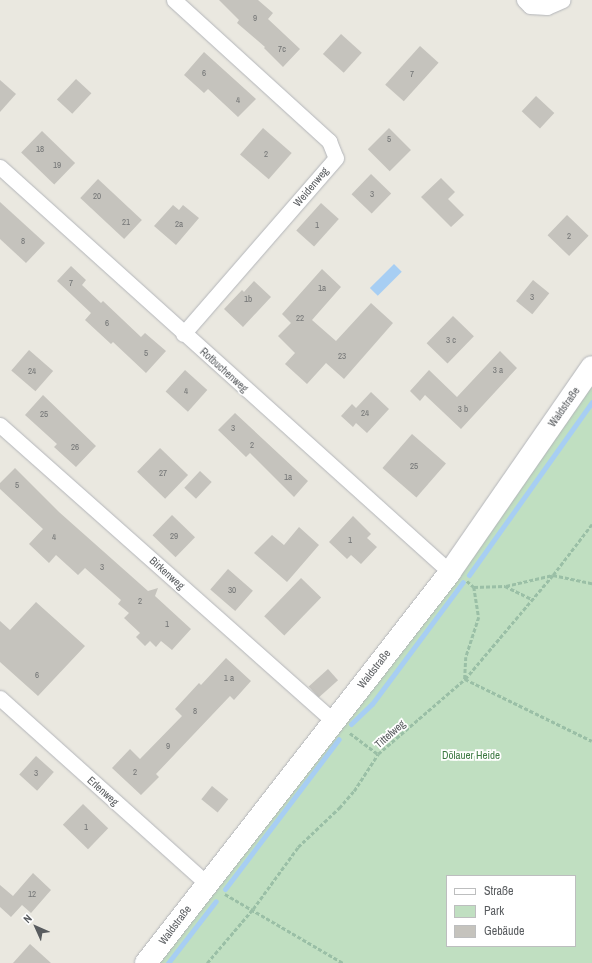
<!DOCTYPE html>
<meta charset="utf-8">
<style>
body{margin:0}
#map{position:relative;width:592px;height:963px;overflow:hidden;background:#eae8e0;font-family:"Archivo Narrow",sans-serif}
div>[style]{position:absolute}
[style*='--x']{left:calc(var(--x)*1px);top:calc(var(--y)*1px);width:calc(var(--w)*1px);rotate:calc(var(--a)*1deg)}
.green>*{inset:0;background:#c0dfc1}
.water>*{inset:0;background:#a7cef3;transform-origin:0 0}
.stream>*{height:5px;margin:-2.5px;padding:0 2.5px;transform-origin:2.5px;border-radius:2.5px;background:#a7cef3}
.building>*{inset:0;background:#c5c3bd;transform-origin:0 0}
.path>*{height:2.5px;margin-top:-1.25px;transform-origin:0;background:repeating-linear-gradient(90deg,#9abfa6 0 4px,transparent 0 6px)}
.roads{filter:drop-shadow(0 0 1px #b3b5b9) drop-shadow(0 0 1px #b3b5b9)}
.street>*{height:15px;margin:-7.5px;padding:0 7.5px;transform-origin:7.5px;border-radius:7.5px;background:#fff}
.secondary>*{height:22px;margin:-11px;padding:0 11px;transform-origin:11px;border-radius:11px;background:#fff}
span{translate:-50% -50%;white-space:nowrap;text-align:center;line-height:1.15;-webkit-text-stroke:3.5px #fff;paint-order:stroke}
.number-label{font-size:9px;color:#747676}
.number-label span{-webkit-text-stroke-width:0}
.street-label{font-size:11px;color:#595c5f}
.park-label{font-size:11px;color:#3e7a44}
.legend{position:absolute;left:446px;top:875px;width:130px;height:72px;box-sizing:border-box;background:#fff;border:1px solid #bdbebf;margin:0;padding:5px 7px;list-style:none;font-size:12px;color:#595c5f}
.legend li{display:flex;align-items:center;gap:8px;height:20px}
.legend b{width:20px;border:1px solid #bdbebf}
.north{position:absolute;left:16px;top:907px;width:40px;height:40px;-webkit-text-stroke:3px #fff;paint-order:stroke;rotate:315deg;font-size:11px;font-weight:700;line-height:16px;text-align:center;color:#595c5f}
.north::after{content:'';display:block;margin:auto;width:14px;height:18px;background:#595c5f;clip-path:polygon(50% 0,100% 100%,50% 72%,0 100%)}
</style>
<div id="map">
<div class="green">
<div style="clip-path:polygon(evenodd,592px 385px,592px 963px,156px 963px,592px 385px,447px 876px,575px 876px,575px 946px,447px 946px,447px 876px)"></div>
</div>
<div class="water">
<div style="left:394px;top:264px;width:11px;height:34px;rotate:45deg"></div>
</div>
<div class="stream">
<div style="--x:469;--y:575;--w:212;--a:-54.6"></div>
<div style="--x:351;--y:724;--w:29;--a:-44"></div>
<div style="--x:372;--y:704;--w:152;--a:-53.3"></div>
<div style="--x:225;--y:889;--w:188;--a:-52.8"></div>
<div style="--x:168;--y:963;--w:78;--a:-52.3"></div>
</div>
<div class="building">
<div style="clip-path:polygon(219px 0,258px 0,273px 13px,268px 19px,300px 49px,283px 67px,264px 48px,265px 47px,237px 23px,239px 20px)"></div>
<div style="left:341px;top:34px;width:28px;height:27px;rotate:42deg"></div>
<div style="left:420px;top:46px;width:25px;height:52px;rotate:42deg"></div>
<div style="clip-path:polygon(204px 52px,256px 99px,238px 117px,208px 89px,204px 93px,184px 75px)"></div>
<div style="left:76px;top:79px;width:21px;height:28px;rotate:43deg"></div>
<div style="clip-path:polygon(0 80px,16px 94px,0 112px)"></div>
<div style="left:536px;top:96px;width:25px;height:21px;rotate:43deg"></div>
<div style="left:263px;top:128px;width:38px;height:35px;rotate:41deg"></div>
<div style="left:389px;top:128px;width:31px;height:30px;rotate:45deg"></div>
<div style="left:42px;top:131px;width:46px;height:30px;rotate:44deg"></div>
<div style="left:371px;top:174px;width:28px;height:28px;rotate:44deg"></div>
<div style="clip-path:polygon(441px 178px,455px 192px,448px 199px,464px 215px,451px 227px,421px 197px)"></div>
<div style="left:98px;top:179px;width:60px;height:26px;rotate:43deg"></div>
<div style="clip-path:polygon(0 202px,45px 243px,26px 263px,0 239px)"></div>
<div style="left:321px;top:203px;width:24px;height:37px;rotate:42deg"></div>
<div style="clip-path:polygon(173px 205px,179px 210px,183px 205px,199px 218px,176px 245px,154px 226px)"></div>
<div style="left:567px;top:215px;width:30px;height:28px;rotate:44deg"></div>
<div style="clip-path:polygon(71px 266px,86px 280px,82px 285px,101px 303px,103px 301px,141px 337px,145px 333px,166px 351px,146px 373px,113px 342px,111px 344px,85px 320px,91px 313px,57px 281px)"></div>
<div style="clip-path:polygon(322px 269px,341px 287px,312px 320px,336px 341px,371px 303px,393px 323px,344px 379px,326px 363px,307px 384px,285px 364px,295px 353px,278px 336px,291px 323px,282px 314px)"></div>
<div style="left:533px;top:280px;width:21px;height:27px;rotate:39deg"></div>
<div style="clip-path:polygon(254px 281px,271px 297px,243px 327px,224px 309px,242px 290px,244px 292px)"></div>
<div style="left:453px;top:316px;width:29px;height:38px;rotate:44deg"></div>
<div style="left:29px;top:350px;width:32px;height:27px;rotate:41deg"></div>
<div style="clip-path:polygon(500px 351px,517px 368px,461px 429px,425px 395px,420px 401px,410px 391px,429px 370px,457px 397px)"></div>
<div style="left:185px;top:370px;width:30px;height:29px;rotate:42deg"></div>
<div style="clip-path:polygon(371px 392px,389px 409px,367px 433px,356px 423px,353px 427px,341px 416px,352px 404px,356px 408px)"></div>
<div style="clip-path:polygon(43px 395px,96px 446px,76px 467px,54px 447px,57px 444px,25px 415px)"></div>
<div style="clip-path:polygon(235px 413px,308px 481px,294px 497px,250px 453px,246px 457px,218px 430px)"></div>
<div style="left:412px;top:434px;width:45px;height:45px;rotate:41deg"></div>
<div style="left:160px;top:448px;width:39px;height:33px;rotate:44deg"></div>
<div style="clip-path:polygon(15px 468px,59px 512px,148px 591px,158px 588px,155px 596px,191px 629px,172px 650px,161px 641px,156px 647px,150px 641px,145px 646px,136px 637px,140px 633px,124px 618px,129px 613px,118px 604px,121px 600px,85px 568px,78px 575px,56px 555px,49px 563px,29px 544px,43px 529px,0 489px,0 483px)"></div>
<div style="left:200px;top:471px;width:16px;height:23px;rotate:43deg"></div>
<div style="left:172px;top:515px;width:32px;height:28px;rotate:44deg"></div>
<div style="clip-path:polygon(353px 516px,371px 534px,367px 538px,377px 547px,361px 564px,351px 555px,347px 559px,329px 542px)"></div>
<div style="clip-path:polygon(299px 527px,319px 545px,287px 582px,254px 553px,272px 535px,284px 545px)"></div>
<div style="left:228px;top:569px;width:33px;height:27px;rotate:41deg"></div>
<div style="left:301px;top:578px;width:28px;height:53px;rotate:44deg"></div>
<div style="clip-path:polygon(36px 602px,85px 646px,38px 696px,0 662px,0 621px,10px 630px)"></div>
<div style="clip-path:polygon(226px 658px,251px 681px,234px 700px,230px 696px,156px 774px,159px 777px,141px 795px,112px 768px,130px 749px,140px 759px,182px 716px,175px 709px,199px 683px,201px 685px)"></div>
<div style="left:328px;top:669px;width:15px;height:26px;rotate:48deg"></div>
<div style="left:36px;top:756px;width:24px;height:25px;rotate:42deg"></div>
<div style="left:212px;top:786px;width:21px;height:17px;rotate:39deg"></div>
<div style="left:83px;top:804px;width:35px;height:29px;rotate:44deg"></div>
<div style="clip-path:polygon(33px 873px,51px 890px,31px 913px,22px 905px,11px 917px,0 907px,0 885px,13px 896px)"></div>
<div style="clip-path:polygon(30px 944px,51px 963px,13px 963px)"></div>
</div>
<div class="path">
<div style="--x:467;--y:581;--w:9;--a:41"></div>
<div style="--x:474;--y:587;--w:31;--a:-2"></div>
<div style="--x:505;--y:586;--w:30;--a:26"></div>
<div style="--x:506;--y:586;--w:48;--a:-13.2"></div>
<div style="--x:553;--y:575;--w:40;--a:12"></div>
<div style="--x:474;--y:587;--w:30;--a:81"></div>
<div style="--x:479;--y:617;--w:42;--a:108"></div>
<div style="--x:466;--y:657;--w:22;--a:93"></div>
<div style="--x:465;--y:679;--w:141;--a:26"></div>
<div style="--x:350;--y:733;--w:35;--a:37"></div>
<div style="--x:225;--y:894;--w:137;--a:30.3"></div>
<div style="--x:207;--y:963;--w:71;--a:-49.6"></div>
<div style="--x:253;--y:909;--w:77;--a:-54"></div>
<div style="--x:298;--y:847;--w:57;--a:-43.6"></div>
<div style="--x:339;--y:808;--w:23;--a:-49"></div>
<div style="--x:354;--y:791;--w:44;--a:-57"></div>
<div style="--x:378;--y:754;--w:115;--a:-40.8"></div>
<div style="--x:465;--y:679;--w:136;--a:-49.8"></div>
<div style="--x:553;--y:575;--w:64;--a:-52.6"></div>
</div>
<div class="roads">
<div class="street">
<div style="--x:174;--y:0;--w:210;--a:42.3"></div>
<div style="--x:329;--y:141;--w:18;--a:68"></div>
<div style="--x:336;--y:158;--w:233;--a:131"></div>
<div style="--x:524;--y:0;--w:8;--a:45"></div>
<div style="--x:530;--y:6;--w:17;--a:3"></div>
<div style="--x:547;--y:7;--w:17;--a:-24"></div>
<div style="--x:0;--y:167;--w:605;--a:41.99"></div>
<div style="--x:0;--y:425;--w:446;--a:41.6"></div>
<div style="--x:0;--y:698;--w:277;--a:41.9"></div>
</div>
<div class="secondary">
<div style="--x:146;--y:963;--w:495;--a:-52.1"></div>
<div style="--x:450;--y:572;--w:249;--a:-55.3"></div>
</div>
</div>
<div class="number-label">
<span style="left:255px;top:18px">9</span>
<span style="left:282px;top:49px">7c</span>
<span style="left:204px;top:73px">6</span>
<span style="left:412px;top:74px">7</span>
<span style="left:238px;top:100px">4</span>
<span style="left:389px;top:139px">5</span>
<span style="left:40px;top:149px">18</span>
<span style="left:266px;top:154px">2</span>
<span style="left:57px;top:165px">19</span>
<span style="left:372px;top:194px">3</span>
<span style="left:97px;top:196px">20</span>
<span style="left:126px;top:222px">21</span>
<span style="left:179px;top:224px">2a</span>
<span style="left:317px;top:225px">1</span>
<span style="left:569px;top:236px">2</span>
<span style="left:23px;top:241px">8</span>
<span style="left:71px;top:283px">7</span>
<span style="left:322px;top:288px">1a</span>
<span style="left:532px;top:297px">3</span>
<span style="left:248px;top:299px">1b</span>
<span style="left:300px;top:318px">22</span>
<span style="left:107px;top:323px">6</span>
<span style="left:451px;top:340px">3 c</span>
<span style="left:146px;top:353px">5</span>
<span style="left:342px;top:356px">23</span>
<span style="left:498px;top:370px">3 a</span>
<span style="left:32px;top:371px">24</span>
<span style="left:186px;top:391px">4</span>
<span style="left:463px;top:409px">3 b</span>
<span style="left:365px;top:413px">24</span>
<span style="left:44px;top:414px">25</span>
<span style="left:233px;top:428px">3</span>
<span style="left:252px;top:445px">2</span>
<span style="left:75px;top:447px">26</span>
<span style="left:414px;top:466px">25</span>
<span style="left:163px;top:473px">27</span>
<span style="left:288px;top:477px">1a</span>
<span style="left:17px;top:485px">5</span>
<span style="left:174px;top:536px">29</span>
<span style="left:54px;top:537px">4</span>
<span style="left:350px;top:540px">1</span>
<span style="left:102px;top:567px">3</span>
<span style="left:232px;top:590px">30</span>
<span style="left:140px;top:601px">2</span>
<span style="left:167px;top:624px">1</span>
<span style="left:37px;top:675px">6</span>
<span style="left:229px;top:678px">1 a</span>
<span style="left:195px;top:711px">8</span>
<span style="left:168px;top:746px">9</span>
<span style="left:135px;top:772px">2</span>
<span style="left:36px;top:773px">3</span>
<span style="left:86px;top:827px">1</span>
<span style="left:32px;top:894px">12</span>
</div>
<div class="street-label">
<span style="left:311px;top:187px;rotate:-50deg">Weidenweg</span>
<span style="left:224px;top:370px;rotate:42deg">Rotbuchenweg</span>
<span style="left:564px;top:407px;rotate:-55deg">Waldstraße</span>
<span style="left:167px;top:573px;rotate:42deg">Birkenweg</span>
<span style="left:374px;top:669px;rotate:-52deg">Waldstraße</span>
<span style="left:390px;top:734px;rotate:-41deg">Tittelweg</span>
<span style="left:103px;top:791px;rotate:42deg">Erlenweg</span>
<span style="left:175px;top:925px;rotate:-53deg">Waldstraße</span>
</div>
<div class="park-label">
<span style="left:471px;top:755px">Dölauer Heide</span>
</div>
<ul class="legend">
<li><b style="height:5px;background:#fff"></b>Straße</li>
<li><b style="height:11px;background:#c0dfc1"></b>Park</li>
<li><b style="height:11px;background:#c5c3bd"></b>Gebäude</li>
</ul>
<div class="north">N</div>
</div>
